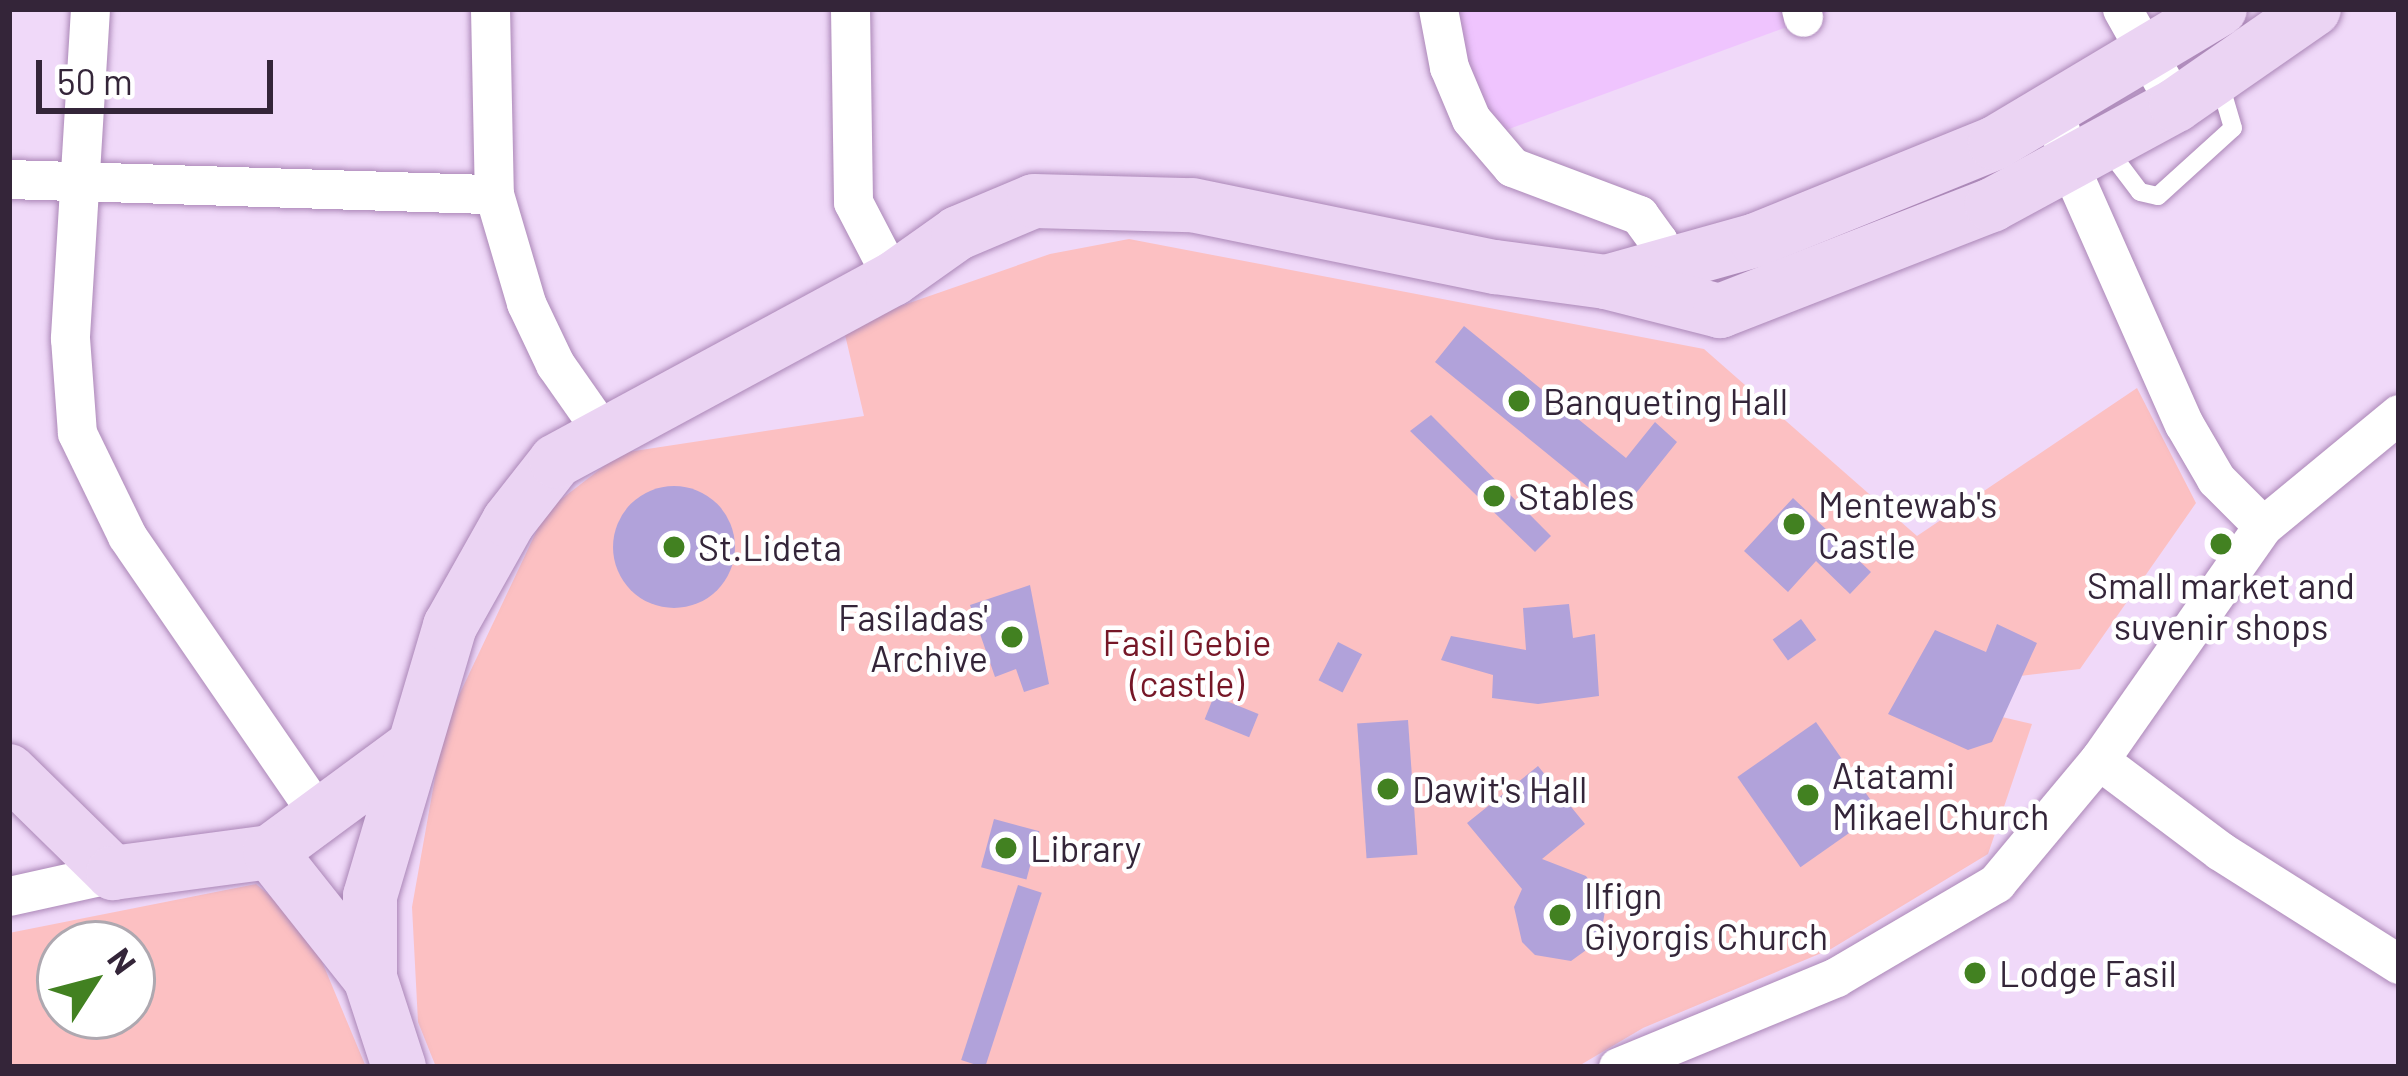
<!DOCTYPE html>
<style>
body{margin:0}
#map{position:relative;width:2408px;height:1076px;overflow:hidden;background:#f0d9f9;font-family:Barlow,sans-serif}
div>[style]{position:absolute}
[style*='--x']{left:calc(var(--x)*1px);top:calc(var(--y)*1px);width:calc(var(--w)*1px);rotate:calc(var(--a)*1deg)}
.built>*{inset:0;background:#efc4fe}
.green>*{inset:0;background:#fcc0c2}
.building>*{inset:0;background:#b1a2da;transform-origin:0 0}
.round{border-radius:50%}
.roads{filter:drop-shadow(0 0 3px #ab87b7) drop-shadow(0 0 3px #ab87b7)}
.lane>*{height:18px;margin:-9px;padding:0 9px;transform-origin:9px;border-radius:9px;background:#fff}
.street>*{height:39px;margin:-19.5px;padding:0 19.5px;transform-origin:19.5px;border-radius:19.5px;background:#fff}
.secondary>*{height:54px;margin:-27px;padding:0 27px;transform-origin:27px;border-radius:27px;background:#ebd4f3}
.dots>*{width:33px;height:33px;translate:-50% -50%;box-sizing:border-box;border:6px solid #fff;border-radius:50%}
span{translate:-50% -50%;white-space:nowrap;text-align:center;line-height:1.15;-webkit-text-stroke:9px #fff;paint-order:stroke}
.poi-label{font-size:36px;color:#342539}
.left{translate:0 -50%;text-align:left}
.right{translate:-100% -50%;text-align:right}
.park-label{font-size:36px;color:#761727}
.frame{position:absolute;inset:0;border:12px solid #342539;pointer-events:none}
.north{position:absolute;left:36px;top:920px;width:120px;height:120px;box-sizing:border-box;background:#fff;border:3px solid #aea8b0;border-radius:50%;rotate:54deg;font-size:33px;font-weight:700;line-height:48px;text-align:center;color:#342539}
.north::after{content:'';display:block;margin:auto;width:42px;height:54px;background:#428121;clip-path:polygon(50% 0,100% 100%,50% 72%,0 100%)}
.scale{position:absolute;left:36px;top:60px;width:237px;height:54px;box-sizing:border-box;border:6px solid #342539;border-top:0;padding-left:15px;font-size:36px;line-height:42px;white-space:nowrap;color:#342539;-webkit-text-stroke:9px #fff;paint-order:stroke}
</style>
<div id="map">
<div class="built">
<div style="clip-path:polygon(1441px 9px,1836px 9px,1487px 137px)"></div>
</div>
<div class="green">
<div style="clip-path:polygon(1129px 239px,1704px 349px,1917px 536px,2137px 388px,2196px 503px,2080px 669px,2020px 676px,2002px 717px,2032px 724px,1988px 854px,1831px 949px,1643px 1028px,1577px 1067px,436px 1067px,418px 1022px,412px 907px,444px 727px,546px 511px,621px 453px,864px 416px,843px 326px,1050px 254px)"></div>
<div style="clip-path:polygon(evenodd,256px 884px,308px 928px,366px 1067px,9px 1067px,9px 933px,256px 884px,60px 944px,132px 944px,132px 1016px,60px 1016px,60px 944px)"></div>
</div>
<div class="building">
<div style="clip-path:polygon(1464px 326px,1626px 458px,1655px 422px,1677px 442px,1620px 513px,1435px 362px)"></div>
<div style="clip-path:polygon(1431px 415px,1551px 536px,1535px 552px,1410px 431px)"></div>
<div class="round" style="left:613px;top:486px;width:122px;height:122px"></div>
<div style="clip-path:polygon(1793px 498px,1871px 572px,1850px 594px,1816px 561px,1788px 592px,1744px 551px)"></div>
<div style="clip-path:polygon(1030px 585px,1049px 684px,1024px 692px,1016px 669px,995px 677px,970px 605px)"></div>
<div style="clip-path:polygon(1569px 604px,1573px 638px,1595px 634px,1599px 696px,1538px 704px,1492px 698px,1493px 675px,1441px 660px,1451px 636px,1526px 650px,1523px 608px)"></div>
<div style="left:1801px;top:619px;width:26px;height:35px;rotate:54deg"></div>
<div style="clip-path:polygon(1997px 624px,2037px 643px,1992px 742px,1968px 750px,1888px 714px,1935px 630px,1986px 652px)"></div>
<div style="left:1338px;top:642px;width:27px;height:43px;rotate:27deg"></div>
<div style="left:1214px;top:696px;width:48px;height:25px;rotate:22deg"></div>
<div style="left:1408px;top:720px;width:135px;height:51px;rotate:86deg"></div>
<div style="left:1816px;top:722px;width:110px;height:96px;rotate:55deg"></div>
<div style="clip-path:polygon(1538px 766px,1585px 824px,1542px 859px,1586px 876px,1606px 905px,1600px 940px,1571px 961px,1535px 955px,1522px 942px,1514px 907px,1522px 889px,1467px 823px)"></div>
<div style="left:994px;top:819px;width:47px;height:50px;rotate:15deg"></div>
<div style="left:1018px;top:885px;width:25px;height:184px;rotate:18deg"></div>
</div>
<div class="roads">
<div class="lane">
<div style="--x:2106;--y:147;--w:56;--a:52.9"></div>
<div style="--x:2140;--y:192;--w:18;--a:13"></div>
<div style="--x:2158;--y:196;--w:101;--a:-42.2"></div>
<div style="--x:2233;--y:128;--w:46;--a:-106.5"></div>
</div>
<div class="street">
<div style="--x:90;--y:9;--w:330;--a:93.5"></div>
<div style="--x:70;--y:338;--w:95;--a:85.8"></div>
<div style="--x:77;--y:433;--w:114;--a:64.1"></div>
<div style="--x:127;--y:536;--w:345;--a:55.5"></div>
<div style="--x:490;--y:9;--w:185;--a:88.8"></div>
<div style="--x:494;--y:194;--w:114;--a:73.6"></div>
<div style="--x:526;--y:303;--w:68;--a:64.6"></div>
<div style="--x:555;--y:364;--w:85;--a:55"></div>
<div style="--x:850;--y:9;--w:193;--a:89.1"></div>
<div style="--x:853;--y:202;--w:87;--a:62.5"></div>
<div style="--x:1438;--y:9;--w:59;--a:79.3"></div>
<div style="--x:1449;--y:67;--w:56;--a:67.1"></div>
<div style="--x:1471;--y:119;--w:63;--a:49.5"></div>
<div style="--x:1512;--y:167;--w:136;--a:20.7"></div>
<div style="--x:1639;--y:215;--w:32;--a:54"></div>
<div style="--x:1658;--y:241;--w:49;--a:76"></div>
<div style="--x:1801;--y:9;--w:8;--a:76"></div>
<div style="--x:2122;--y:9;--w:110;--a:60.6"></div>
<div style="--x:2055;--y:111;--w:56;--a:75.5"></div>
<div style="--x:2069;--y:165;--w:283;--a:66.1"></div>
<div style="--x:2184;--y:424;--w:64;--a:59.8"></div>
<div style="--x:2216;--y:479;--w:66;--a:45"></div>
<div style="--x:9;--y:179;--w:485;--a:1.8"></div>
<div style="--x:2099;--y:760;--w:151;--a:36.9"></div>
<div style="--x:2220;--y:851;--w:212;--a:32.3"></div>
<div style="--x:9;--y:896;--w:107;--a:-12.5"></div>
<div style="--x:1618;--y:1067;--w:236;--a:-22.4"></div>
<div style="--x:1836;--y:977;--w:186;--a:-30.4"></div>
<div style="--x:1996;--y:883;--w:160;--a:-50.1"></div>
<div style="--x:2099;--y:760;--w:286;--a:-55"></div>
<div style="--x:2263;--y:526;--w:176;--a:-39.5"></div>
</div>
<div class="secondary">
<div style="--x:1606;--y:282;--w:156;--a:-15.6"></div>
<div style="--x:1756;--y:240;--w:258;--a:-22.1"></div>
<div style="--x:1995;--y:143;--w:262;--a:-30.8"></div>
<div style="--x:9;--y:771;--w:146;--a:44.4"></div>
<div style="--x:113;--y:873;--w:158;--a:-7.6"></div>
<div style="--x:270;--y:852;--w:170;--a:-36.4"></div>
<div style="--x:270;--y:852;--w:161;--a:51.6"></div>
<div style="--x:399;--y:1067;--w:94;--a:-108"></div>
<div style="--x:370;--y:978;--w:82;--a:-90"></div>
<div style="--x:370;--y:896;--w:282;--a:-73.5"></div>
<div style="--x:450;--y:626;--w:120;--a:-60.7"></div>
<div style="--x:509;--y:521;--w:76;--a:-51.9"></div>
<div style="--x:556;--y:461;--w:383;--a:-28.4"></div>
<div style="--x:893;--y:279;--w:80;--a:-35.3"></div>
<div style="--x:958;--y:233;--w:82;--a:-22.8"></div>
<div style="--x:1034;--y:201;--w:158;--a:1.5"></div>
<div style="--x:1192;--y:205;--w:309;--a:11.6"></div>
<div style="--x:1495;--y:267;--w:112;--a:7.7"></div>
<div style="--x:1606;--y:282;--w:118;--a:14.3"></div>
<div style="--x:1720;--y:311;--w:292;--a:-21.3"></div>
<div style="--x:1992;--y:205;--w:209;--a:-28.5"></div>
<div style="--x:2176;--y:105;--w:168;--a:-34.8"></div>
</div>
</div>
<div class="dots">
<div style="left:1519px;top:401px;background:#428121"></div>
<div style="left:1494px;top:496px;background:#428121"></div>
<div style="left:1794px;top:524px;background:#428121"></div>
<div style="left:2221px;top:544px;background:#428121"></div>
<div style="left:674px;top:547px;background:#428121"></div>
<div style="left:1012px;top:637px;background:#428121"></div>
<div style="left:1388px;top:789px;background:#428121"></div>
<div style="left:1808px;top:795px;background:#428121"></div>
<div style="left:1006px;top:848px;background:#428121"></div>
<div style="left:1560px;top:915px;background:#428121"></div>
<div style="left:1975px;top:973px;background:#428121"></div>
</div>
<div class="poi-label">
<span class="left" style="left:1543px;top:401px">Banqueting Hall</span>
<span class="left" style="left:1518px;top:496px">Stables</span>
<span class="left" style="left:1818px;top:524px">Mentewab's<br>Castle</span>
<span class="left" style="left:698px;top:547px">St.Lideta</span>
<span style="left:2221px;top:605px">Small market and<br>suvenir shops</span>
<span class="right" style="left:988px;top:637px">Fasiladas'<br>Archive</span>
<span class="left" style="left:1832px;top:795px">Atatami<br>Mikael Church</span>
<span class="left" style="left:1412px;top:789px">Dawit's Hall</span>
<span class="left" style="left:1030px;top:848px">Library</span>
<span class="left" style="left:1584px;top:915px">Ilfign<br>Giyorgis Church</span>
<span class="left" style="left:1999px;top:973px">Lodge Fasil</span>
</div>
<div class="park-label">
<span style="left:1187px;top:662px">Fasil Gebie<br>(castle)</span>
</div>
<div class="frame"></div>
<div class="north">N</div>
<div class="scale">50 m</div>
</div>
